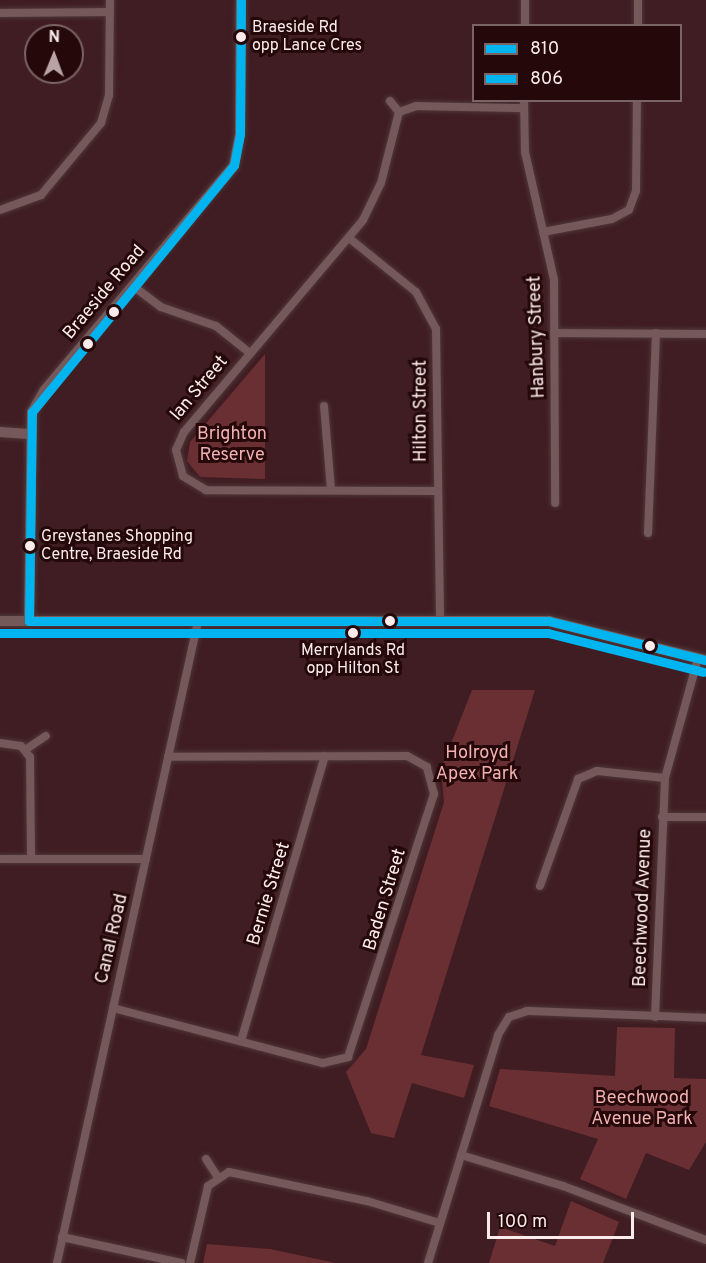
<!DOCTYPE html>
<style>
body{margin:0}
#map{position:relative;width:706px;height:1263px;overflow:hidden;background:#401d22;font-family:Overpass,sans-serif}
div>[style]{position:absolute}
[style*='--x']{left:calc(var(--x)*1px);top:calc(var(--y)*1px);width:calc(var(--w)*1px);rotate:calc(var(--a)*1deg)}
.green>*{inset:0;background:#692f32}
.roads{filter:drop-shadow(0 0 2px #4e373a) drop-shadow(0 0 2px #4e373a)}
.minor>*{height:8px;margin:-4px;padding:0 4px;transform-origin:4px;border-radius:4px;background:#75585a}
.tertiary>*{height:10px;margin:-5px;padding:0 5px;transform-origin:5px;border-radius:5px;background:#75585a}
.secondary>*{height:10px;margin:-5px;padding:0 5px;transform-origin:5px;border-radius:5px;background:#745959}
.bus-1>*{height:9px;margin:-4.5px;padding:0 4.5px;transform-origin:4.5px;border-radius:4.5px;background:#00b5ef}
.bus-2>*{height:9px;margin:-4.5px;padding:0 4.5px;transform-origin:4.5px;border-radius:4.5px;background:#00b5ef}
.dots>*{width:16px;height:16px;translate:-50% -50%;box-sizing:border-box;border:3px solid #24080a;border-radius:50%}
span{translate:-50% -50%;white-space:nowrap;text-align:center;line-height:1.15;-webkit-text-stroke:6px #24080a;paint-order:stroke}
.bus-label{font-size:16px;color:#fcebeb}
.left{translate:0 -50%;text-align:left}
.street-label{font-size:18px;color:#fcebeb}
.park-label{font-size:18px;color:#f2b1b1}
.legend{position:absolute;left:472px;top:24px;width:210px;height:78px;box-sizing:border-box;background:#24080a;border:2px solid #7a6364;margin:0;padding:8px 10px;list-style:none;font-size:18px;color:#fcebeb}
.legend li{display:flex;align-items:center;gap:12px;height:30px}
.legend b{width:30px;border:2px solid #7a6364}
.north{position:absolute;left:24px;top:24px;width:60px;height:60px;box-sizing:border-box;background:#24080a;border:2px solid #7a6364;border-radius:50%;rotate:1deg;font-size:16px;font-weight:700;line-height:24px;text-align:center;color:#fcebeb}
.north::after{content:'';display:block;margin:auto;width:21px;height:27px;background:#baa3a5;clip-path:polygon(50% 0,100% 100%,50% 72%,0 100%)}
.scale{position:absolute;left:487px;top:1212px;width:147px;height:27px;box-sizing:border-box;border:3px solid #fcebeb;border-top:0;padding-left:8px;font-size:18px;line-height:21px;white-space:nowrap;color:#fcebeb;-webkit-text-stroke:4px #24080a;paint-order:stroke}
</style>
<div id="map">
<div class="green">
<div style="clip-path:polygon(265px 354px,265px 479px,200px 477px,187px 461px,190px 442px)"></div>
<div style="clip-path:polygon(472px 690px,535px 690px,421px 1055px,474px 1065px,464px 1098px,412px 1083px,394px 1138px,371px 1133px,346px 1072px,366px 1049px,444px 802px,441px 769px)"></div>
<div style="clip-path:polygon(617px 1027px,675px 1028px,674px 1078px,706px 1079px,706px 1142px,689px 1170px,646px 1153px,626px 1199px,580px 1179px,598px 1139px,489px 1106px,500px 1069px,615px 1076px)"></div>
<div style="clip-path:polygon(571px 1201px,619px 1222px,603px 1263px,489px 1263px,500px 1227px,555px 1246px)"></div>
<div style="clip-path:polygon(207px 1244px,270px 1249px,336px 1263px,203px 1263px)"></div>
</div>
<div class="roads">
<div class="minor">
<div style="--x:0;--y:13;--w:110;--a:-0.5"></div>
<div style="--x:525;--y:26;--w:26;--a:-90"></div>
<div style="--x:638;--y:26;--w:26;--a:-90"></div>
<div style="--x:524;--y:100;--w:52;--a:88.9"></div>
<div style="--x:525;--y:152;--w:131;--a:77.2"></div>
<div style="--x:554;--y:280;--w:223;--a:89.7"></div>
<div style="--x:390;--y:101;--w:14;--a:51"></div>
<div style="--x:0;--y:210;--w:44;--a:-20.1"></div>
<div style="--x:41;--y:195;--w:94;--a:-50.2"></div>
<div style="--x:101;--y:123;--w:29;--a:-74"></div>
<div style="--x:109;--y:95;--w:95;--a:-89.4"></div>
<div style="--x:543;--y:232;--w:70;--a:-10.7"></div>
<div style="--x:612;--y:219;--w:19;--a:-28"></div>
<div style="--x:629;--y:210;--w:20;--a:-70"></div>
<div style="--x:636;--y:191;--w:91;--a:-89.4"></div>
<div style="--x:349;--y:238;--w:86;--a:38.9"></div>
<div style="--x:416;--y:292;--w:42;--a:61.6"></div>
<div style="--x:436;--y:329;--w:293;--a:89.2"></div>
<div style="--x:133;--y:286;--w:35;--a:37"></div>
<div style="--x:161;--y:307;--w:58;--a:19.1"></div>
<div style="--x:216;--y:326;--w:43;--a:38.5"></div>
<div style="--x:554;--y:333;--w:152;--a:0.4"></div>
<div style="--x:324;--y:406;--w:84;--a:85.2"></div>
<div style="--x:437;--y:491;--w:231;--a:-179.8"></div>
<div style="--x:206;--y:490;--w:27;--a:-149"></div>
<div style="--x:183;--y:476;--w:27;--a:-105"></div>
<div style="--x:176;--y:450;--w:20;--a:-66"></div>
<div style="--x:184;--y:432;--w:277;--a:-49.8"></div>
<div style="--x:363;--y:220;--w:41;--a:-64.1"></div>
<div style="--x:381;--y:183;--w:73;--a:-75.8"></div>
<div style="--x:399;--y:112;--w:18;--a:-19"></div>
<div style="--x:416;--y:106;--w:108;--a:1.1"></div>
<div style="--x:648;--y:533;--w:200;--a:-87.7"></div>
<div style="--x:0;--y:743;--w:21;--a:8"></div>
<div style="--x:21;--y:746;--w:14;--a:51"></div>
<div style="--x:30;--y:757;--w:102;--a:89.4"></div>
<div style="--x:25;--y:750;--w:25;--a:-34"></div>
<div style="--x:662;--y:817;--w:44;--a:0"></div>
<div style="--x:0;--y:859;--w:146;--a:0"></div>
<div style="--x:540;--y:886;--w:114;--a:-70.4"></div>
<div style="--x:578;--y:779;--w:21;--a:-23"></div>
<div style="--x:597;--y:771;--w:68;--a:5.9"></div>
<div style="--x:113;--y:1008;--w:217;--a:14.7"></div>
<div style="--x:323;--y:1063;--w:26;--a:-13"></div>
<div style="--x:348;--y:1057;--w:277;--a:-71.9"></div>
<div style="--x:434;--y:794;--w:28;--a:-105"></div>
<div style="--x:427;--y:767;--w:23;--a:-151"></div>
<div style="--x:407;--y:756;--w:239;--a:179.8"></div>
<div style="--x:655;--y:1017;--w:239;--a:-87.6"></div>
<div style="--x:665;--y:778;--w:124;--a:-74.6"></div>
<div style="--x:241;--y:1041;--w:297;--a:-73.6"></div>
<div style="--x:461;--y:1155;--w:107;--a:16.9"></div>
<div style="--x:563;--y:1186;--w:153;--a:20.7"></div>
<div style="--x:206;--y:1159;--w:20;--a:57"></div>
<div style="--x:62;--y:1237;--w:122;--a:12.3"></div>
<div style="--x:57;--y:1263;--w:657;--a:-77.61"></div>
<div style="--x:190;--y:1263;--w:79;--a:-76.8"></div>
<div style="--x:208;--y:1186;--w:25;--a:-34"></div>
<div style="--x:229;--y:1172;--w:141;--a:11.9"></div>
<div style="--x:367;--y:1201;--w:76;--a:16.8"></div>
<div style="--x:428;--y:1263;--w:239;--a:-72.9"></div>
<div style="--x:498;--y:1035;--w:21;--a:-59"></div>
<div style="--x:509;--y:1017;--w:19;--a:-18"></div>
<div style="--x:527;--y:1011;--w:179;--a:2.2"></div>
</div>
<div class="tertiary">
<div style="--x:0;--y:432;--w:29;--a:4"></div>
<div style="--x:29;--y:621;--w:209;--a:-89.2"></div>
<div style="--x:32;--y:412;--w:24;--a:-60"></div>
<div style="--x:44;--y:391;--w:295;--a:-49.9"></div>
<div style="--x:234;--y:165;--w:32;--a:-79"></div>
<div style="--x:240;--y:134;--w:134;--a:-89.6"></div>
</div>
<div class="secondary">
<div style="--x:0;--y:621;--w:549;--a:0"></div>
<div style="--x:549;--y:621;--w:162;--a:14"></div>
</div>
</div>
<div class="bus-1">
<div style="--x:29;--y:621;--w:209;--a:-89.2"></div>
<div style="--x:32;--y:412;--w:319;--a:-50.7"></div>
<div style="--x:234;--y:165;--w:32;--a:-79"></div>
<div style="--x:240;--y:134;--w:134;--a:-89.6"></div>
<div style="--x:29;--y:621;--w:520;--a:0"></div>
<div style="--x:549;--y:621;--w:162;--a:14"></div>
</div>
<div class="bus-2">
<div style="--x:0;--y:633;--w:548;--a:0"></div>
<div style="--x:548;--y:633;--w:160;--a:14.1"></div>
</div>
<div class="dots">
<div style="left:241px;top:37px;background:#fcebeb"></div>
<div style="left:114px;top:312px;background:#fcebeb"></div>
<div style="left:88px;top:344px;background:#fcebeb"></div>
<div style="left:30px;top:546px;background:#fcebeb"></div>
<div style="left:390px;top:621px;background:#fcebeb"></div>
<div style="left:353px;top:633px;background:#fcebeb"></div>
<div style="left:650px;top:646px;background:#fcebeb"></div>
</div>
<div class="bus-label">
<span class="left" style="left:252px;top:37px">Braeside Rd<br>opp Lance Cres</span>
<span class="left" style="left:41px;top:546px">Greystanes Shopping<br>Centre, Braeside Rd</span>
<span style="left:353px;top:660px">Merrylands Rd<br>opp Hilton St</span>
</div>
<div class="street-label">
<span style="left:105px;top:293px;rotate:-50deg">Braeside Road</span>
<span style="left:538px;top:337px;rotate:-92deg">Hanbury Street</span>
<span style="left:200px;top:389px;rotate:-50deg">Ian Street</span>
<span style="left:422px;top:411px;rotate:-90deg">Hilton Street</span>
<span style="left:270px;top:894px;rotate:-73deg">Bernie Street</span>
<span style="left:386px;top:900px;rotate:-73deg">Baden Street</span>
<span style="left:644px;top:908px;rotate:-88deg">Beechwood Avenue</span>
<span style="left:113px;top:939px;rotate:-77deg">Canal Road</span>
</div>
<div class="park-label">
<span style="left:232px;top:446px">Brighton<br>Reserve</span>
<span style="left:477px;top:765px">Holroyd<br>Apex Park</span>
<span style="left:642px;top:1110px">Beechwood<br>Avenue Park</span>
</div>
<ul class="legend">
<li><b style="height:8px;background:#00b5ef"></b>810</li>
<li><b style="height:8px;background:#00b5ef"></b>806</li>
</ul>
<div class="north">N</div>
<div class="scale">100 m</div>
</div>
